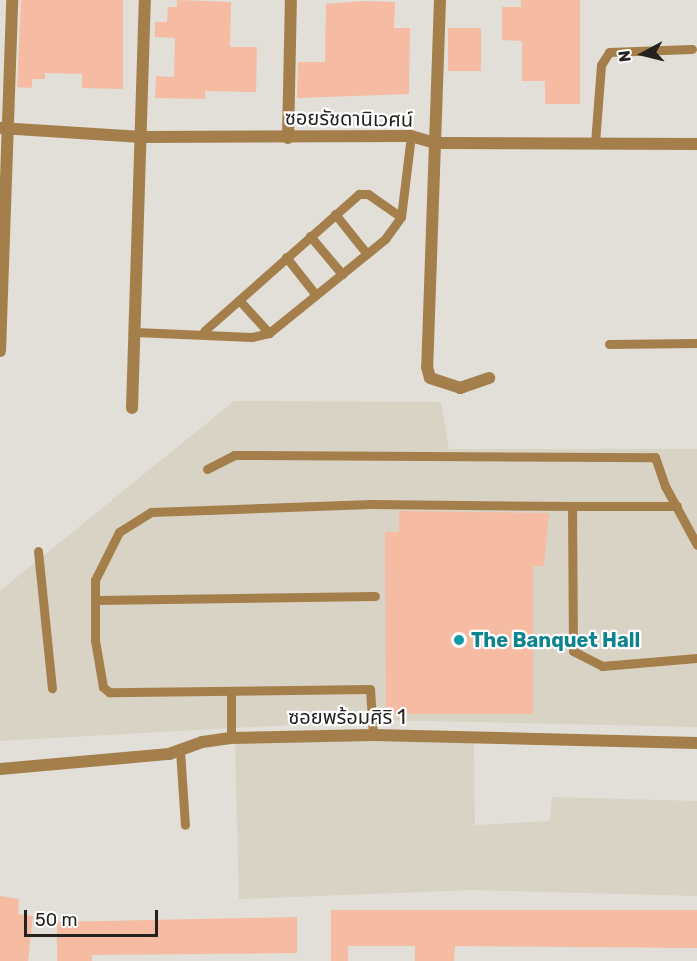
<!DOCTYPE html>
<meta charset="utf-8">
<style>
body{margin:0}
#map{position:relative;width:697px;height:961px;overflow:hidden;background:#e1dfd7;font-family:Rubik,"Noto Sans Thai",sans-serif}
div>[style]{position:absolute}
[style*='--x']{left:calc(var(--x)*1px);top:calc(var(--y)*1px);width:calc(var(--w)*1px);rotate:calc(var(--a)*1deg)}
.built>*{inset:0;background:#d8d3c4}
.building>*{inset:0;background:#f6bba3;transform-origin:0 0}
.service>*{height:9px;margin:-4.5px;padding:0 4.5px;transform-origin:4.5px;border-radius:4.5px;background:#a57f4b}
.minor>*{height:12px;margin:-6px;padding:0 6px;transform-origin:6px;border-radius:6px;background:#a57f4b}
.tertiary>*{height:12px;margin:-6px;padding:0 6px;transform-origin:6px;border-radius:6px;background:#a57f4b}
.dots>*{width:16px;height:16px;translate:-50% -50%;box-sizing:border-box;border:3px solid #fff;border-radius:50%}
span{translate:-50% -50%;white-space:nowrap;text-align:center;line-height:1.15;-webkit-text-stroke:4.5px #fff;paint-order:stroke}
.street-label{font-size:20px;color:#23221f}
.culture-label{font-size:20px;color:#0d838f;font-weight:700}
.left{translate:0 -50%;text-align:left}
.north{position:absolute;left:613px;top:24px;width:60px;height:60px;-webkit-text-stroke:4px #fff;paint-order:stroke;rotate:263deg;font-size:16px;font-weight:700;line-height:24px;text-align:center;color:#23221f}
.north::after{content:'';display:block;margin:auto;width:21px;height:27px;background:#23221f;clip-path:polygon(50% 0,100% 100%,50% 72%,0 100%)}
.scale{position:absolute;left:24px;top:910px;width:134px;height:27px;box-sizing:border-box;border:3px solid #23221f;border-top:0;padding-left:8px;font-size:18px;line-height:21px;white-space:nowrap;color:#23221f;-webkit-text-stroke:4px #fff;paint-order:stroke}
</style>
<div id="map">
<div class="built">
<div style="clip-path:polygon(234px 401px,441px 402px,449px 449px,697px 449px,697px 727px,380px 720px,0 741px,0 591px)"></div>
<div style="clip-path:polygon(384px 740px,474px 743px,475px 825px,550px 821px,552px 797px,697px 801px,697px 896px,474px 890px,239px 899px,235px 743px)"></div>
</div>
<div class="building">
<div style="clip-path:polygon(21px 0,123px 0,123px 89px,82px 88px,82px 74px,45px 73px,45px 79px,32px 79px,32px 88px,17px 87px)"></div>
<div style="clip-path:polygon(177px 0,231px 2px,230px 47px,257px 47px,256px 92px,205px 91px,205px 99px,155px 98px,156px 76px,174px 77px,175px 38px,155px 37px,155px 22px,167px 22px,168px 7px,177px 7px)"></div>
<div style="clip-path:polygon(521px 0,580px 0,580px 104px,545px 104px,545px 81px,522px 81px,522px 41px,502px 40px,502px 7px,521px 7px)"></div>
<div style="clip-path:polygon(363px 1px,395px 2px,394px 28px,410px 28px,409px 94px,297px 98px,298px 62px,325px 62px,326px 4px)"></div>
<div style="left:448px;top:28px;width:33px;height:43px"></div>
<div style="clip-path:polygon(399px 511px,549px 513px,544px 566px,533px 566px,533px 714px,386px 714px,385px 532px,399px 532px)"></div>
<div style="clip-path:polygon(0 896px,19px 899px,18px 914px,33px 916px,28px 961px,0 961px)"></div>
<div style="clip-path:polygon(331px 910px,697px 910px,697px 948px,455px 946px,454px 961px,415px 961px,415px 946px,348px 946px,348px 961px,331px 961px)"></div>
<div style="clip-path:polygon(297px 917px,297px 953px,92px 955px,92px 961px,57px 961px,57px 922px)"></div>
</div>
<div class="service">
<div style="--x:595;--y:143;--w:78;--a:-85.6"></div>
<div style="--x:601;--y:65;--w:15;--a:-58"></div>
<div style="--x:609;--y:52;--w:83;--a:-2.1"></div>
<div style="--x:335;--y:214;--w:51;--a:51.3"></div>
<div style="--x:310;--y:236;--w:50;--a:49.9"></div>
<div style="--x:286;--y:257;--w:48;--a:51.7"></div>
<div style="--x:239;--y:300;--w:45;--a:47.7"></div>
<div style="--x:204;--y:331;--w:207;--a:-41.5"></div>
<div style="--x:359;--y:194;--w:9;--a:0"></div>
<div style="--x:368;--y:194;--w:40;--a:34.9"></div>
<div style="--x:135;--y:332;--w:117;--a:2.4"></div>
<div style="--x:252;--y:337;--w:17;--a:-13"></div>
<div style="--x:269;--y:333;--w:149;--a:-39"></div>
<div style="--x:385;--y:239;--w:27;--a:-54"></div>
<div style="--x:401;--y:217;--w:82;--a:-83"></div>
<div style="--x:609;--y:344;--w:88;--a:-0.7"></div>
<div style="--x:207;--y:469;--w:30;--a:-27"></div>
<div style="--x:234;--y:455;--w:421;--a:0.3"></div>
<div style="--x:655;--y:457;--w:31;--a:71"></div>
<div style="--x:665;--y:486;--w:67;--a:61.5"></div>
<div style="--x:572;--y:506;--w:105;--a:0"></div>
<div style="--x:38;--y:551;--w:138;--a:84.2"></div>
<div style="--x:95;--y:600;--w:280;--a:-0.8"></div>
<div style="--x:231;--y:691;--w:47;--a:90"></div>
<div style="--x:373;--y:735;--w:46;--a:-93.7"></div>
<div style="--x:370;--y:689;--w:261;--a:179.3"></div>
<div style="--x:109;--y:692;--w:8;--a:-140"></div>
<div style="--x:103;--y:687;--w:48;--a:-99.7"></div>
<div style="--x:95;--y:640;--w:60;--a:-90"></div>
<div style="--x:95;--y:580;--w:54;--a:-63.4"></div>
<div style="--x:119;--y:532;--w:38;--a:-32"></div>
<div style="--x:151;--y:512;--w:220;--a:-2.1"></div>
<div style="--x:371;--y:504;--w:201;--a:0.6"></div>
<div style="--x:572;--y:506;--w:145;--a:89.6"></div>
<div style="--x:573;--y:651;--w:33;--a:27"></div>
<div style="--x:602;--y:666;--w:95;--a:-4.8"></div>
<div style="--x:180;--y:750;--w:75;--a:86.2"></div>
</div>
<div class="minor">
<div style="--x:440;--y:0;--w:367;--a:92"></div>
<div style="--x:427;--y:367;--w:11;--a:75"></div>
<div style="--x:430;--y:378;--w:32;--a:18"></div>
<div style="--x:460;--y:388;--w:31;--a:-19"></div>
<div style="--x:288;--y:138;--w:138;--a:-88.8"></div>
<div style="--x:0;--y:351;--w:351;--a:-88"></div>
<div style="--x:132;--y:408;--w:408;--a:-88.2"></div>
<div style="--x:0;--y:769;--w:170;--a:-5.1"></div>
<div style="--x:169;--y:754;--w:35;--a:-20"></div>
<div style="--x:202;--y:742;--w:29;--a:-8"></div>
<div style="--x:231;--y:738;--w:142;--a:-1.2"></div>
<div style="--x:373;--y:735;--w:324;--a:1.4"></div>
</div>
<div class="tertiary">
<div style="--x:0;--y:128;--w:142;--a:3.6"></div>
<div style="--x:142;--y:137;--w:269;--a:-0.2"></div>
<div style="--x:411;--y:136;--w:26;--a:16"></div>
<div style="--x:436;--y:143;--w:261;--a:0.2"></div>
</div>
<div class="dots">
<div style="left:459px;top:640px;background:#0f9aa8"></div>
</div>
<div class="street-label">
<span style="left:349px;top:119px;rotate:1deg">ซอยรัชดานิเวศน์</span>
<span style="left:347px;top:717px">ซอยพร้อมศิริ 1</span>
</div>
<div class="culture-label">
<span class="left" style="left:471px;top:640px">The Banquet Hall</span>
</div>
<div class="north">N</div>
<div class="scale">50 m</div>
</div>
